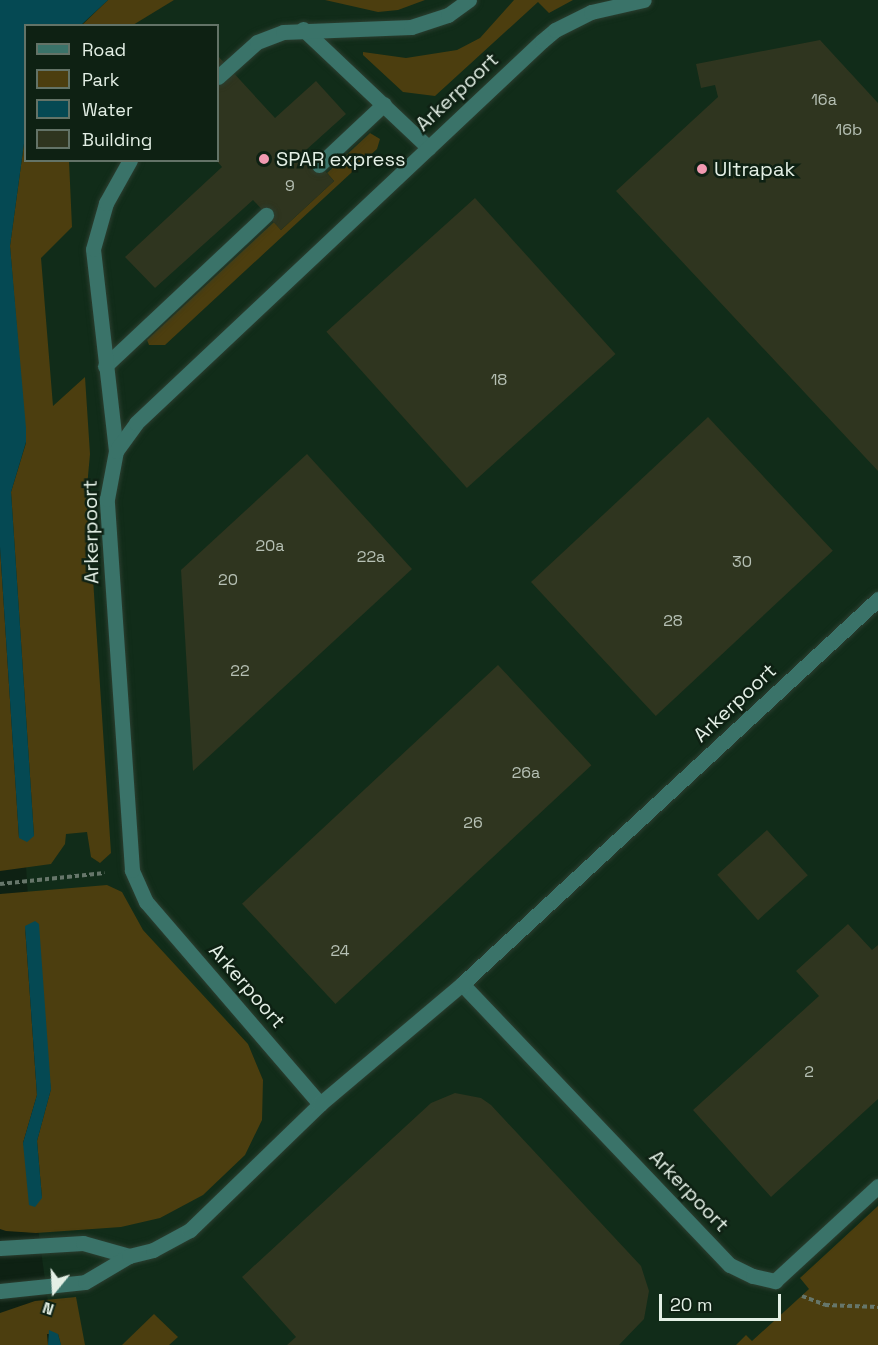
<!DOCTYPE html>
<style>
body{margin:0}
#map{position:relative;width:878px;height:1345px;overflow:hidden;background:#0e2113;font-family:"Space Grotesk",sans-serif}
div>[style]{position:absolute}
[style*='--x']{left:calc(var(--x)*1px);top:calc(var(--y)*1px);width:calc(var(--w)*1px);rotate:calc(var(--a)*1deg)}
.built>*{inset:0;background:#112c19}
.green>*{inset:0;background:#4c3e0f}
.water>*{inset:0;background:#054953}
.building>*{inset:0;background:#2f351f;transform-origin:0 0}
.path>*{height:4px;margin-top:-2px;transform-origin:0;background:repeating-linear-gradient(90deg,#66766a 0 4.5px,transparent 0 7.5px)}
.roads{filter:drop-shadow(0 0 2px #2c3e30) drop-shadow(0 0 2px #2c3e30)}
.lane>*{height:15px;margin:-7.5px;padding:0 7.5px;transform-origin:7.5px;border-radius:7.5px;background:#3a7369}
.street>*{height:15px;margin:-7.5px;padding:0 7.5px;transform-origin:7.5px;border-radius:7.5px;background:#3a7369}
.dots>*{width:16px;height:16px;translate:-50% -50%;box-sizing:border-box;border:3px solid #0e2113;border-radius:50%}
span{translate:-50% -50%;white-space:nowrap;text-align:center;line-height:1.15;-webkit-text-stroke:5px #0e2113;paint-order:stroke}
.number-label{font-size:16px;color:#b6c0b4}
.number-label span{-webkit-text-stroke-width:0}
.street-label{font-size:20px;color:#e3efe5}
.poi-label{font-size:20px;color:#e3efe5}
.left{translate:0 -50%;text-align:left}
.legend{position:absolute;left:24px;top:24px;width:195px;height:138px;box-sizing:border-box;background:#0e2113;border:2px solid #637367;margin:0;padding:8px 10px;list-style:none;font-size:18px;color:#e3efe5}
.legend li{display:flex;align-items:center;gap:12px;height:30px}
.legend b{width:30px;border:2px solid #637367}
.north{position:absolute;left:24px;top:1261px;width:60px;height:60px;-webkit-text-stroke:4px #0e2113;paint-order:stroke;rotate:198deg;font-size:16px;font-weight:700;line-height:24px;text-align:center;color:#e3efe5}
.north::after{content:'';display:block;margin:auto;width:21px;height:27px;background:#e3efe5;clip-path:polygon(50% 0,100% 100%,50% 72%,0 100%)}
.scale{position:absolute;left:659px;top:1294px;width:122px;height:27px;box-sizing:border-box;border:3px solid #e3efe5;border-top:0;padding-left:8px;font-size:18px;line-height:21px;white-space:nowrap;color:#e3efe5;-webkit-text-stroke:4px #0e2113;paint-order:stroke}
</style>
<div id="map">
<div class="built">
<div style="clip-path:polygon(evenodd,37px 0,878px 0,878px 1345px,54px 1345px,35px 1207px,37px 1050px,0 430px,0 41px,37px 0,26px 26px,218px 26px,218px 160px,26px 160px,26px 26px)"></div>
</div>
<div class="green">
<div style="clip-path:polygon(108px 0,174px 0,133px 25px,81px 26px)"></div>
<div style="clip-path:polygon(325px 0,425px 0,398px 10px,378px 12px)"></div>
<div style="clip-path:polygon(514px 0,573px 0,549px 13px,538px 2px,435px 96px,403px 92px,363px 55px,363px 52px,406px 58px,457px 50px,480px 38px)"></div>
<div style="clip-path:polygon(370px 133px,380px 139px,377px 149px,165px 345px,149px 345px,147px 340px,274px 222px,281px 230px,334px 181px,327px 173px)"></div>
<div style="clip-path:polygon(25px 136px,26px 160px,69px 161px,72px 227px,41px 258px,53px 406px,85px 377px,90px 454px,87px 487px,111px 853px,100px 863px,91px 857px,87px 832px,66px 834px,65px 844px,51px 864px,0 871px,0 547px,19px 837px,34px 836px,11px 492px,26px 443px,10px 246px)"></div>
<div style="clip-path:polygon(evenodd,107px 885px,122px 892px,143px 930px,248px 1044px,263px 1080px,262px 1120px,245px 1155px,203px 1195px,160px 1218px,121px 1227px,36px 1233px,6px 1231px,0 1229px,0 894px,107px 885px,25px 926px,51px 1089px,37px 1141px,42px 1198px,23px 1143px,37px 1095px,25px 926px)"></div>
<div style="clip-path:polygon(878px 1206px,878px 1345px,736px 1345px,746px 1335px,752px 1341px,809px 1289px,800px 1278px)"></div>
<div style="clip-path:polygon(76px 1297px,85px 1345px,61px 1345px,58px 1334px,47px 1334px,48px 1345px,0 1345px,0 1313px,35px 1301px)"></div>
<div style="clip-path:polygon(154px 1314px,178px 1337px,169px 1345px,122px 1345px)"></div>
</div>
<div class="water">
<div style="clip-path:polygon(0 0,108px 0,81px 25px,26px 26px,25px 136px,10px 246px,26px 428px,26px 442px,11px 492px,34px 836px,27px 842px,19px 838px,0 547px)"></div>
<div style="clip-path:polygon(35px 921px,39px 924px,51px 1089px,37px 1141px,42px 1198px,35px 1207px,29px 1205px,23px 1143px,37px 1095px,25px 926px)"></div>
<div style="clip-path:polygon(49px 1330px,58px 1334px,61px 1345px,48px 1345px)"></div>
</div>
<div class="building">
<div style="clip-path:polygon(820px 40px,878px 103px,878px 471px,616px 191px,718px 97px,715px 85px,701px 88px,696px 64px)"></div>
<div style="clip-path:polygon(218px 56px,275px 118px,316px 81px,346px 114px,306px 150px,334px 181px,281px 230px,253px 200px,155px 288px,125px 257px,222px 167px,216px 160px)"></div>
<div style="left:475px;top:198px;width:210px;height:200px;rotate:48deg"></div>
<div style="left:708px;top:417px;width:183px;height:242px;rotate:47deg"></div>
<div style="clip-path:polygon(307px 454px,412px 569px,193px 771px,181px 570px)"></div>
<div style="left:498px;top:665px;width:137px;height:350px;rotate:47deg"></div>
<div style="left:767px;top:830px;width:61px;height:67px;rotate:48deg"></div>
<div style="clip-path:polygon(848px 924px,872px 950px,878px 945px,878px 1099px,771px 1197px,693px 1110px,819px 996px,796px 971px)"></div>
<div style="clip-path:polygon(455px 1093px,481px 1098px,491px 1105px,641px 1266px,649px 1291px,644px 1319px,619px 1345px,287px 1345px,296px 1337px,242px 1277px,431px 1103px)"></div>
</div>
<div class="path">
<div style="--x:0;--y:884;--w:105;--a:-6"></div>
<div style="--x:802;--y:1296;--w:25;--a:21"></div>
<div style="--x:825;--y:1305;--w:53;--a:2.2"></div>
</div>
<div class="roads">
<div class="lane">
<div style="--x:303;--y:29;--w:173;--a:43.4"></div>
<div style="--x:218;--y:77;--w:52;--a:-41.9"></div>
<div style="--x:257;--y:42;--w:28;--a:-21"></div>
<div style="--x:283;--y:32;--w:128;--a:-2.2"></div>
<div style="--x:411;--y:27;--w:39;--a:-18"></div>
<div style="--x:448;--y:15;--w:26;--a:-36"></div>
<div style="--x:319;--y:165;--w:89;--a:-43.2"></div>
<div style="--x:105;--y:366;--w:221;--a:-43.2"></div>
<div style="--x:116;--y:451;--w:203;--a:-96.5"></div>
<div style="--x:93;--y:249;--w:48;--a:-74.2"></div>
<div style="--x:106;--y:203;--w:49;--a:-60.8"></div>
</div>
<div class="street">
<div style="--x:462;--y:984;--w:388;--a:46.4"></div>
<div style="--x:730;--y:1265;--w:25;--a:26"></div>
<div style="--x:753;--y:1276;--w:23;--a:13"></div>
<div style="--x:775;--y:1281;--w:140;--a:-42.7"></div>
<div style="--x:320;--y:1104;--w:267;--a:-130.7"></div>
<div style="--x:146;--y:902;--w:35;--a:-114"></div>
<div style="--x:132;--y:870;--w:372;--a:-93.9"></div>
<div style="--x:107;--y:499;--w:49;--a:-79.4"></div>
<div style="--x:116;--y:451;--w:34;--a:-54"></div>
<div style="--x:136;--y:423;--w:557;--a:-43.26"></div>
<div style="--x:542;--y:41;--w:17;--a:-40"></div>
<div style="--x:555;--y:30;--w:40;--a:-26.6"></div>
<div style="--x:591;--y:12;--w:54;--a:-12.8"></div>
<div style="--x:0;--y:1248;--w:83;--a:-3.4"></div>
<div style="--x:83;--y:1243;--w:48;--a:15.8"></div>
<div style="--x:0;--y:1291;--w:85;--a:-6"></div>
<div style="--x:85;--y:1282;--w:51;--a:-30.6"></div>
<div style="--x:129;--y:1256;--w:25;--a:-14"></div>
<div style="--x:153;--y:1250;--w:42;--a:-28.4"></div>
<div style="--x:190;--y:1230;--w:181;--a:-44.1"></div>
<div style="--x:320;--y:1104;--w:186;--a:-40.2"></div>
<div style="--x:462;--y:984;--w:567;--a:-42.78"></div>
</div>
</div>
<div class="dots">
<div style="left:264px;top:159px;background:#f19ab1"></div>
<div style="left:702px;top:169px;background:#f19ab1"></div>
</div>
<div class="number-label">
<span style="left:824px;top:100px">16a</span>
<span style="left:849px;top:130px">16b</span>
<span style="left:290px;top:186px">9</span>
<span style="left:499px;top:380px">18</span>
<span style="left:270px;top:546px">20a</span>
<span style="left:371px;top:557px">22a</span>
<span style="left:742px;top:562px">30</span>
<span style="left:228px;top:580px">20</span>
<span style="left:673px;top:621px">28</span>
<span style="left:240px;top:671px">22</span>
<span style="left:526px;top:773px">26a</span>
<span style="left:473px;top:823px">26</span>
<span style="left:340px;top:951px">24</span>
<span style="left:809px;top:1072px">2</span>
</div>
<div class="street-label">
<span style="left:457px;top:92px;rotate:-43deg">Arkerpoort</span>
<span style="left:91px;top:532px;rotate:-91deg">Arkerpoort</span>
<span style="left:735px;top:703px;rotate:-43deg">Arkerpoort</span>
<span style="left:247px;top:986px;rotate:49deg">Arkerpoort</span>
<span style="left:689px;top:1191px;rotate:46deg">Arkerpoort</span>
</div>
<div class="poi-label">
<span class="left" style="left:276px;top:159px">SPAR express</span>
<span class="left" style="left:714px;top:169px">Ultrapak</span>
</div>
<ul class="legend">
<li><b style="height:8px;background:#3a7369"></b>Road</li>
<li><b style="height:16px;background:#4c3e0f"></b>Park</li>
<li><b style="height:16px;background:#054953"></b>Water</li>
<li><b style="height:16px;background:#2f351f"></b>Building</li>
</ul>
<div class="north">N</div>
<div class="scale">20 m</div>
</div>
